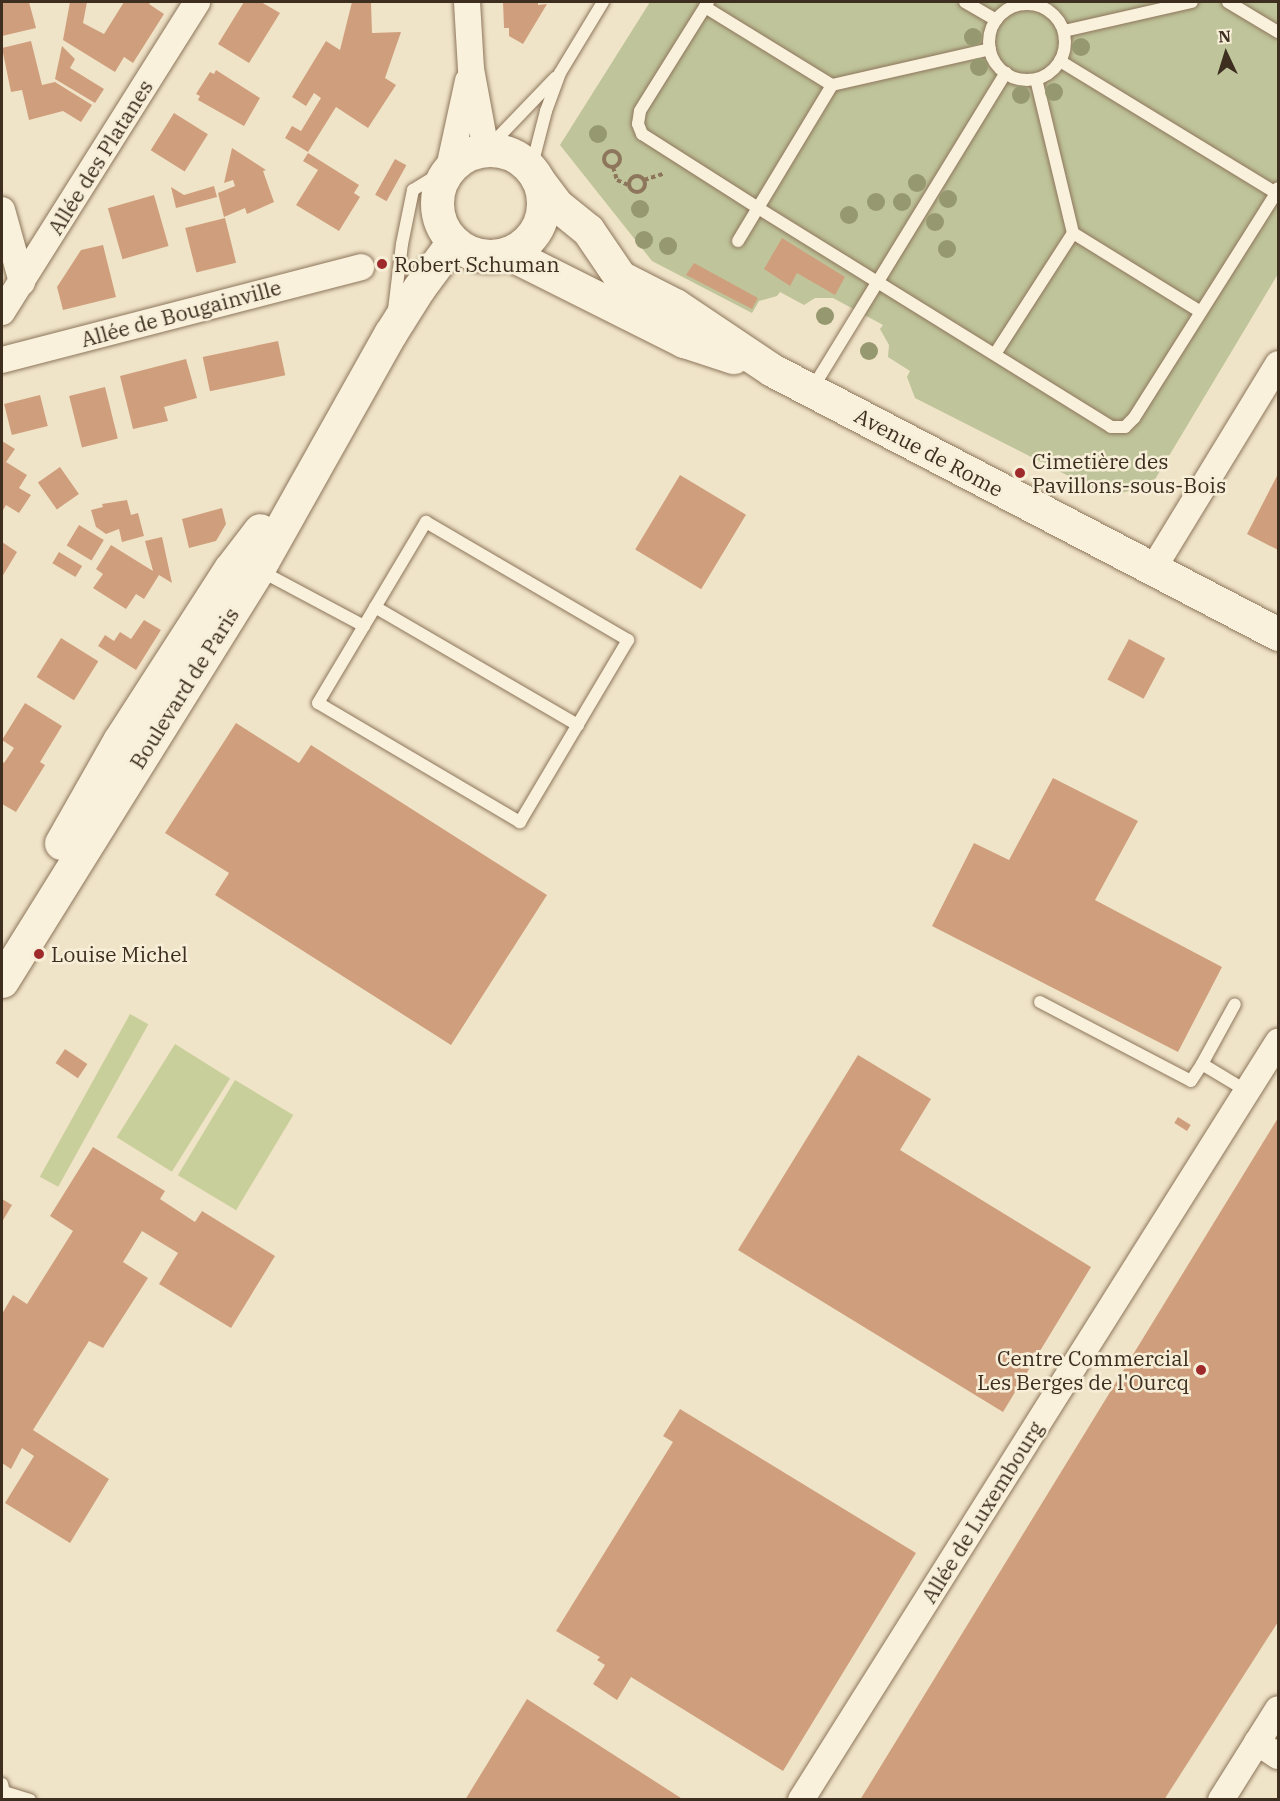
<!DOCTYPE html>
<meta charset="utf-8">
<style>
body{margin:0}
#map{position:relative;width:1280px;height:1801px;overflow:hidden;background:#f0e4c8;font-family:"IBM Plex Serif",serif}
div>[style]{position:absolute}
[style*='--x']{left:calc(var(--x)*1px);top:calc(var(--y)*1px);width:calc(var(--w)*1px);rotate:calc(var(--a)*1deg)}
.green>*{inset:0;background:#c9cf9b;transform-origin:0 0}
.cemetery>*{inset:0;background:#bfc49a}
.building>*{inset:0;background:#cf9f7d;transform-origin:0 0}
.path>*{height:4px;margin-top:-2px;transform-origin:0;background:repeating-linear-gradient(90deg,#8d765c 0 4.5px,transparent 0 7.5px)}
.path>.ring{margin:-2px;padding:0;box-sizing:content-box;background:none;border:4px solid #8d765c;border-radius:50%}
.roads{filter:drop-shadow(0 0 2px #8d765c) drop-shadow(0 0 2px #8d765c)}
.lane>*{height:12px;margin:-6px;padding:0 6px;transform-origin:6px;border-radius:6px;background:#faf1dc}
.lane>.ring{margin:-6px;padding:0;box-sizing:content-box;background:none;border:12px solid #faf1dc;border-radius:50%}
.street>*{height:26px;margin:-13px;padding:0 13px;transform-origin:13px;border-radius:13px;background:#faf1dc}
.secondary>*{height:33px;margin:-16.5px;padding:0 16.5px;transform-origin:16.5px;border-radius:16.5px;background:#faf1dc}
.secondary>.ring{margin:-16.5px;padding:0;box-sizing:content-box;background:none;border:33px solid #faf1dc;border-radius:50%}
.trees>*{width:18px;height:18px;margin:-9px;border-radius:50%;background:#96986f}
.dots>*{width:16px;height:16px;translate:-50% -50%;box-sizing:border-box;border:3px solid #f7eed8;border-radius:50%}
span{translate:-50% -50%;white-space:nowrap;text-align:center;line-height:1.15;-webkit-text-stroke:5px #f7eed8;paint-order:stroke}
.street-label{font-size:21px;color:#3d2e20}
.poi-label{font-size:21px;color:#3d2e20}
.left{translate:0 -50%;text-align:left}
.right{translate:-100% -50%;text-align:right}
.frame{position:absolute;inset:0;border:3px solid #3d2e20;pointer-events:none}
.north{position:absolute;left:1196px;top:24px;width:60px;height:60px;-webkit-text-stroke:4px #f7eed8;paint-order:stroke;rotate:356deg;font-size:16px;font-weight:700;line-height:24px;text-align:center;color:#3d2e20}
.north::after{content:'';display:block;margin:auto;width:21px;height:27px;background:#3d2e20;clip-path:polygon(50% 0,100% 100%,50% 72%,0 100%)}
</style>
<div id="map">
<div class="green">
<div style="left:130px;top:1014px;width:21px;height:186px;rotate:29deg"></div>
<div style="left:175px;top:1044px;width:65px;height:110px;rotate:32deg"></div>
<div style="left:235px;top:1080px;width:68px;height:111px;rotate:31deg"></div>
</div>
<div class="cemetery">
<div style="clip-path:polygon(650px 2px,1278px 2px,1278px 274px,1151px 486px,1108px 496px,915px 398px,907px 377px,910px 371px,888px 357px,889px 345px,880px 329px,883px 325px,833px 298px,815px 298px,804px 305px,780px 292px,777px 296px,759px 301px,752px 313px,652px 261px,560px 145px)"></div>
</div>
<div class="building">
<div style="clip-path:polygon(2px 2px,29px 2px,36px 28px,2px 36px)"></div>
<div style="clip-path:polygon(70px 2px,87px 2px,83px 23px,104px 34px,124px 2px,151px 2px,149px 4px,164px 14px,133px 63px,124px 57px,115px 72px,63px 40px)"></div>
<div style="clip-path:polygon(244px 2px,261px 2px,280px 13px,249px 63px,218px 44px)"></div>
<div style="clip-path:polygon(352px 2px,371px 2px,372px 33px,401px 32px,385px 78px,396px 85px,368px 128px,336px 107px,308px 152px,285px 138px,292px 126px,301px 131px,321px 98px,314px 93px,306px 106px,292px 97px,326px 41px,340px 50px)"></div>
<div style="clip-path:polygon(503px 2px,538px 2px,538px 5px,547px 4px,523px 44px,509px 36px,509px 28px,504px 28px)"></div>
<div style="clip-path:polygon(31px 41px,42px 85px,55px 82px,92px 105px,81px 122px,63px 111px,29px 120px,22px 90px,11px 92px,2px 48px)"></div>
<div style="clip-path:polygon(62px 46px,75px 59px,70px 68px,104px 89px,95px 103px,55px 79px)"></div>
<div style="clip-path:polygon(216px 70px,260px 98px,244px 126px,198px 100px,200px 96px,196px 94px,210px 72px,214px 74px)"></div>
<div style="left:174px;top:113px;width:40px;height:44px;rotate:32deg"></div>
<div style="clip-path:polygon(232px 148px,266px 170px,263px 171px,274px 202px,247px 214px,245px 208px,224px 217px,218px 193px,235px 186px,233px 180px,224px 183px)"></div>
<div style="clip-path:polygon(308px 153px,359px 185px,354px 193px,360px 197px,339px 231px,296px 205px,318px 170px,303px 161px)"></div>
<div style="left:395px;top:159px;width:13px;height:41px;rotate:29deg"></div>
<div style="clip-path:polygon(214px 186px,217px 197px,176px 208px,171px 187px,184px 195px)"></div>
<div style="left:154px;top:195px;width:53px;height:48px;rotate:74deg"></div>
<div style="left:225px;top:218px;width:46px;height:41px;rotate:76deg"></div>
<div style="clip-path:polygon(782px 238px,845px 277px,835px 295px,797px 273px,790px 286px,764px 269px)"></div>
<div style="clip-path:polygon(103px 245px,116px 297px,63px 310px,57px 287px,81px 250px)"></div>
<div style="clip-path:polygon(694px 263px,758px 298px,752px 309px,686px 275px)"></div>
<div style="left:278px;top:341px;width:35px;height:77px;rotate:78deg"></div>
<div style="clip-path:polygon(186px 359px,197px 398px,164px 407px,168px 421px,133px 429px,120px 376px)"></div>
<div style="left:105px;top:387px;width:53px;height:37px;rotate:76deg"></div>
<div style="left:40px;top:395px;width:32px;height:37px;rotate:76deg"></div>
<div style="clip-path:polygon(2px 441px,15px 449px,6px 462px,27px 475px,19px 488px,31px 495px,19px 513px,6px 505px,2px 512px)"></div>
<div style="left:60px;top:467px;width:33px;height:27px;rotate:55deg"></div>
<div style="clip-path:polygon(1278px 474px,1278px 550px,1247px 534px)"></div>
<div style="left:680px;top:475px;width:77px;height:87px;rotate:31deg"></div>
<div style="clip-path:polygon(127px 500px,131px 515px,138px 513px,144px 536px,122px 542px,119px 529px,106px 534px,96px 527px,91px 510px,103px 507px,102px 504px)"></div>
<div style="clip-path:polygon(222px 508px,226px 524px,216px 541px,189px 548px,182px 519px)"></div>
<div style="left:79px;top:525px;width:29px;height:24px;rotate:31deg"></div>
<div style="clip-path:polygon(162px 537px,172px 583px,159px 575px,144px 599px,136px 594px,126px 609px,93px 588px,103px 574px,96px 569px,111px 545px,153px 571px,145px 541px)"></div>
<div style="clip-path:polygon(2px 542px,17px 552px,2px 577px)"></div>
<div style="left:59px;top:552px;width:27px;height:13px;rotate:31deg"></div>
<div style="clip-path:polygon(144px 620px,161px 630px,136px 670px,98px 646px,105px 635px,114px 641px,120px 632px,131px 639px)"></div>
<div style="left:61px;top:638px;width:44px;height:46px;rotate:32deg"></div>
<div style="left:1129px;top:639px;width:41px;height:46px;rotate:28deg"></div>
<div style="clip-path:polygon(25px 703px,62px 726px,40px 762px,45px 765px,16px 812px,2px 804px,2px 761px,4px 763px,14px 748px,2px 740px)"></div>
<div style="clip-path:polygon(236px 723px,299px 763px,311px 745px,547px 895px,451px 1045px,215px 895px,229px 873px,165px 833px)"></div>
<div style="clip-path:polygon(1053px 778px,1138px 821px,1095px 900px,1222px 967px,1178px 1052px,932px 926px,974px 843px,1009px 860px)"></div>
<div style="left:65px;top:1049px;width:27px;height:17px;rotate:34deg"></div>
<div style="clip-path:polygon(858px 1055px,931px 1099px,900px 1150px,1091px 1267px,1003px 1412px,738px 1250px)"></div>
<div style="left:1178px;top:1117px;width:15px;height:7px;rotate:32deg"></div>
<div style="clip-path:polygon(1278px 1118px,1278px 1622px,1164px 1800px,860px 1800px)"></div>
<div style="clip-path:polygon(93px 1147px,165px 1191px,160px 1199px,195px 1222px,202px 1211px,275px 1256px,231px 1328px,159px 1284px,178px 1253px,142px 1231px,123px 1262px,148px 1278px,103px 1348px,89px 1341px,33px 1430px,109px 1479px,70px 1543px,5px 1503px,34px 1456px,22px 1448px,11px 1469px,2px 1463px,2px 1314px,13px 1295px,27px 1304px,73px 1231px,50px 1216px)"></div>
<div style="clip-path:polygon(2px 1199px,12px 1205px,2px 1222px)"></div>
<div style="clip-path:polygon(680px 1409px,916px 1553px,783px 1771px,631px 1677px,617px 1700px,593px 1684px,605px 1665px,597px 1660px,600px 1657px,556px 1631px,673px 1442px,663px 1436px)"></div>
<div style="clip-path:polygon(527px 1699px,684px 1800px,465px 1800px)"></div>
</div>
<div class="path">
<div class="ring" style="left:604px;top:151px;width:12px;height:12px"></div>
<div style="--x:613;--y:167;--w:14;--a:73"></div>
<div style="--x:617;--y:180;--w:12;--a:24"></div>
<div class="ring" style="left:629px;top:176px;width:12px;height:12px"></div>
<div style="--x:644;--y:180;--w:20;--a:-18"></div>
</div>
<div class="roads">
<div class="lane">
<div style="--x:708;--y:2;--w:128;--a:122"></div>
<div style="--x:640;--y:111;--w:13;--a:99"></div>
<div style="--x:638;--y:124;--w:11;--a:68"></div>
<div style="--x:642;--y:134;--w:138;--a:32.5"></div>
<div style="--x:758;--y:208;--w:415;--a:31.8"></div>
<div style="--x:1111;--y:427;--w:14;--a:0"></div>
<div style="--x:1125;--y:427;--w:13;--a:-45"></div>
<div style="--x:1134;--y:418;--w:266;--a:-57.7"></div>
<div style="--x:965;--y:2;--w:36;--a:30"></div>
<div style="--x:1228;--y:2;--w:58;--a:31"></div>
<div class="ring" style="left:989px;top:4px;width:64px;height:64px"></div>
<div style="--x:705;--y:7;--w:149;--a:31.6"></div>
<div style="--x:1064;--y:31;--w:131;--a:-12.8"></div>
<div style="--x:1060;--y:61;--w:253;--a:31.4"></div>
<div style="--x:1276;--y:193;--w:5;--a:-68"></div>
<div style="--x:486;--y:150;--w:100;--a:-46.2"></div>
<div style="--x:531;--y:169;--w:60;--a:-75.5"></div>
<div style="--x:546;--y:111;--w:40;--a:-69.8"></div>
<div style="--x:560;--y:73;--w:83;--a:-58.8"></div>
<div style="--x:1073;--y:233;--w:150;--a:31.7"></div>
<div style="--x:738;--y:241;--w:182;--a:-58.9"></div>
<div style="--x:832;--y:85;--w:162;--a:-12.8"></div>
<div style="--x:394;--y:310;--w:66;--a:-83.1"></div>
<div style="--x:402;--y:244;--w:55;--a:-78.5"></div>
<div style="--x:413;--y:190;--w:42;--a:-31.4"></div>
<div style="--x:995;--y:354;--w:144;--a:-57.2"></div>
<div style="--x:1073;--y:233;--w:158;--a:-103.5"></div>
<div style="--x:812;--y:389;--w:371;--a:-58.5"></div>
<div style="--x:426;--y:522;--w:234;--a:30.3"></div>
<div style="--x:628;--y:640;--w:212;--a:120.7"></div>
<div style="--x:520;--y:822;--w:234;--a:-149.5"></div>
<div style="--x:318;--y:703;--w:211;--a:-59.2"></div>
<div style="--x:259;--y:570;--w:119;--a:28.1"></div>
<div style="--x:375;--y:607;--w:235;--a:30.2"></div>
<div style="--x:1040;--y:1002;--w:170;--a:27.6"></div>
<div style="--x:1191;--y:1081;--w:20;--a:-57"></div>
<div style="--x:1202;--y:1064;--w:52;--a:31"></div>
<div style="--x:1202;--y:1064;--w:68;--a:-61.2"></div>
<div style="--x:2;--y:1784;--w:8;--a:76"></div>
<div style="--x:4;--y:1792;--w:27;--a:17"></div>
</div>
<div class="street">
<div style="--x:467;--y:2;--w:67;--a:86.6"></div>
<div style="--x:471;--y:69;--w:82;--a:79.5"></div>
<div style="--x:449;--y:168;--w:89;--a:-77.7"></div>
<div style="--x:2;--y:210;--w:75;--a:74.5"></div>
<div style="--x:2;--y:312;--w:366;--a:-57.8"></div>
<div style="--x:2;--y:360;--w:371;--a:-14.5"></div>
<div style="--x:1153;--y:569;--w:240;--a:-58.6"></div>
<div style="--x:1257;--y:1742;--w:25;--a:34"></div>
<div style="--x:801;--y:1800;--w:896;--a:-57.82"></div>
<div style="--x:1221;--y:1800;--w:107;--a:-57.9"></div>
</div>
<div class="secondary">
<div class="ring" style="left:437px;top:150px;width:73px;height:73px"></div>
<div style="--x:538;--y:180;--w:31;--a:53"></div>
<div style="--x:557;--y:205;--w:40;--a:39"></div>
<div style="--x:588;--y:230;--w:57;--a:55.8"></div>
<div style="--x:620;--y:277;--w:62;--a:27"></div>
<div style="--x:675;--y:305;--w:117;--a:33.8"></div>
<div style="--x:772;--y:370;--w:571;--a:27.55"></div>
<div style="--x:508;--y:253;--w:197;--a:26.6"></div>
<div style="--x:684;--y:341;--w:52;--a:18.1"></div>
<div style="--x:61;--y:843;--w:117;--a:-60.4"></div>
<div style="--x:119;--y:741;--w:205;--a:-57.2"></div>
<div style="--x:230;--y:569;--w:49;--a:-52.4"></div>
<div style="--x:2;--y:981;--w:485;--a:-58.1"></div>
<div style="--x:258;--y:569;--w:270;--a:-60.7"></div>
<div style="--x:390;--y:334;--w:54;--a:-57.8"></div>
<div style="--x:419;--y:288;--w:57;--a:-53.5"></div>
</div>
</div>
<div class="trees">
<div style="left:973px;top:37px"></div>
<div style="left:1081px;top:47px"></div>
<div style="left:979px;top:67px"></div>
<div style="left:1054px;top:92px"></div>
<div style="left:1021px;top:95px"></div>
<div style="left:598px;top:134px"></div>
<div style="left:917px;top:183px"></div>
<div style="left:948px;top:199px"></div>
<div style="left:876px;top:202px"></div>
<div style="left:902px;top:202px"></div>
<div style="left:640px;top:209px"></div>
<div style="left:849px;top:215px"></div>
<div style="left:935px;top:222px"></div>
<div style="left:644px;top:240px"></div>
<div style="left:668px;top:246px"></div>
<div style="left:947px;top:249px"></div>
<div style="left:825px;top:316px"></div>
<div style="left:869px;top:351px"></div>
</div>
<div class="dots">
<div style="left:382px;top:264px;background:#9e2a2b"></div>
<div style="left:1020px;top:473px;background:#9e2a2b"></div>
<div style="left:39px;top:954px;background:#9e2a2b"></div>
<div style="left:1201px;top:1370px;background:#9e2a2b"></div>
</div>
<div class="street-label">
<span style="left:100px;top:157px;rotate:-58deg">Allée des Platanes</span>
<span style="left:181px;top:313px;rotate:-15deg">Allée de Bougainville</span>
<span style="left:929px;top:452px;rotate:28deg">Avenue de Rome</span>
<span style="left:184px;top:688px;rotate:-58deg">Boulevard de Paris</span>
<span style="left:982px;top:1512px;rotate:-58deg">Allée de Luxembourg</span>
</div>
<div class="poi-label">
<span class="left" style="left:394px;top:264px">Robert Schuman</span>
<span class="left" style="left:1032px;top:473px">Cimetière des<br>Pavillons-sous-Bois</span>
<span class="left" style="left:51px;top:954px">Louise Michel</span>
<span class="right" style="left:1189px;top:1370px">Centre Commercial<br>Les Berges de l'Ourcq</span>
</div>
<div class="frame"></div>
<div class="north">N</div>
</div>
